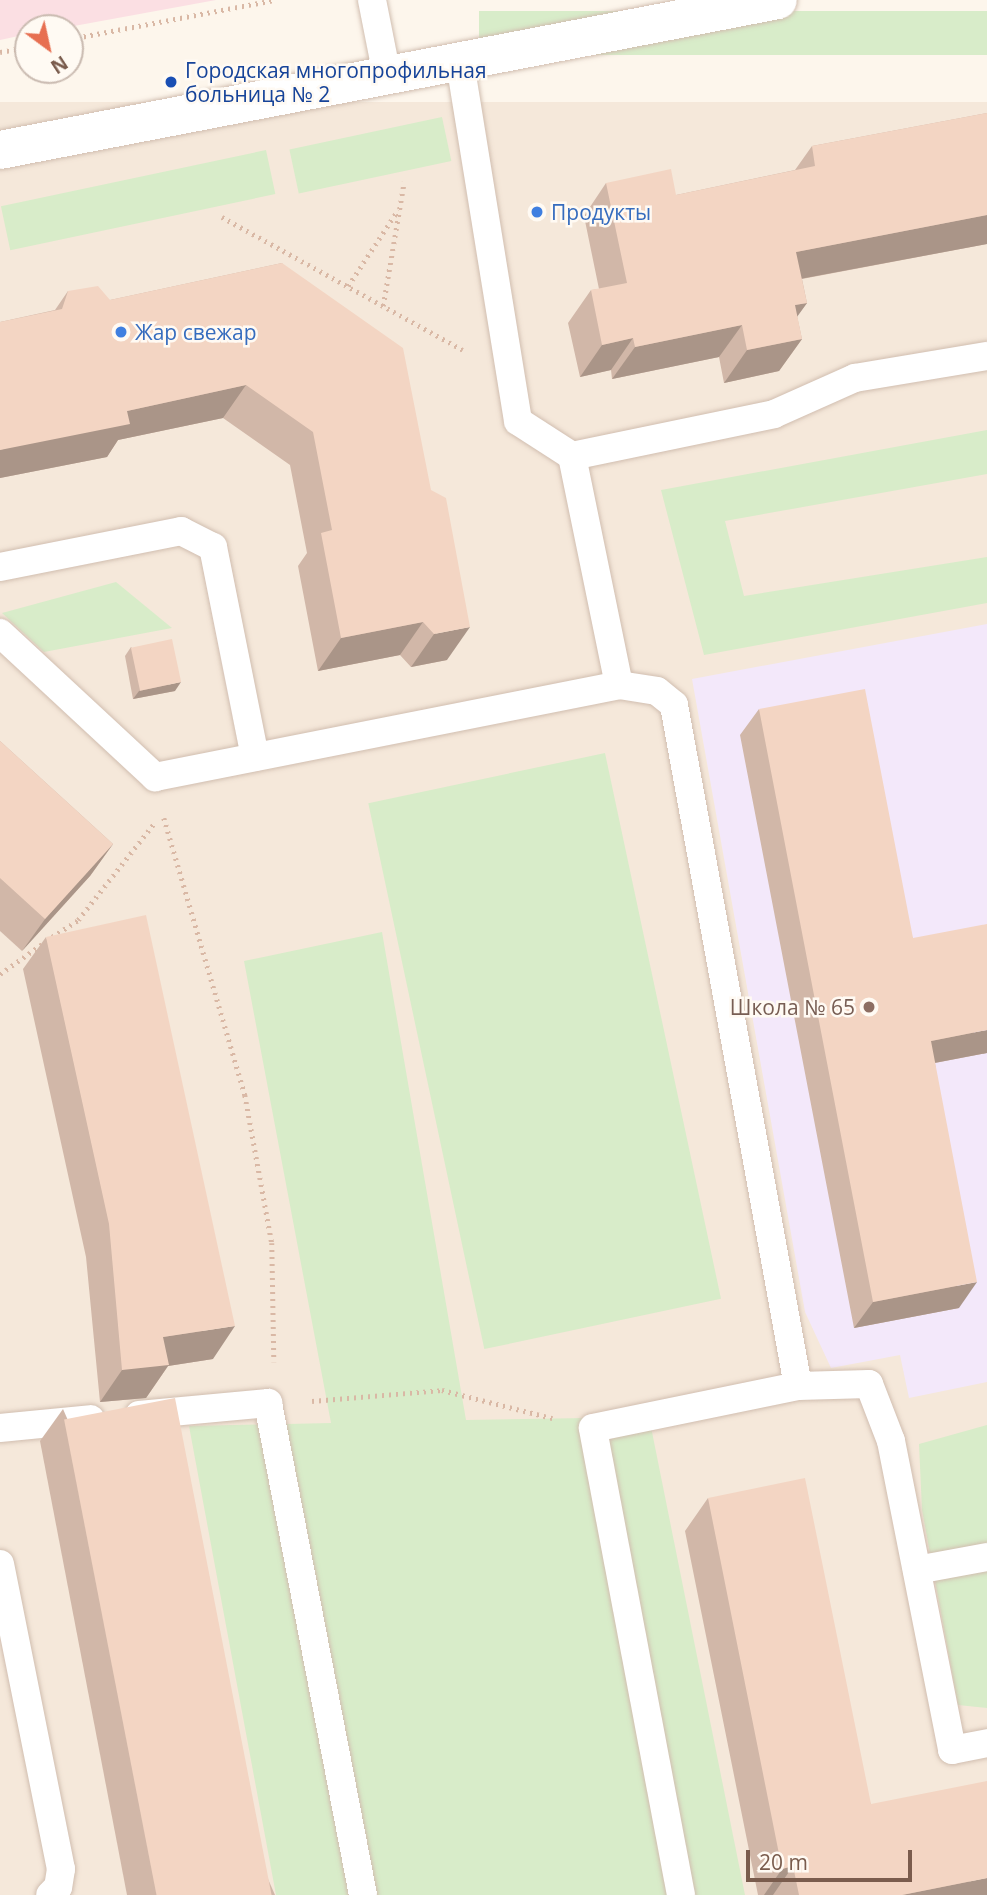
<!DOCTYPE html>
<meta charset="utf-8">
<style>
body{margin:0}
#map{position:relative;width:987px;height:1895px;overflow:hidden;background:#fdf6ec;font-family:"Open Sans",sans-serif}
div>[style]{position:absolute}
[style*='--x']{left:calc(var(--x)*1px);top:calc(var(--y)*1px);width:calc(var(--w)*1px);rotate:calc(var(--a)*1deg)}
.residential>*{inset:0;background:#f5e8da;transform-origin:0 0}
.education>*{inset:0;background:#f3e8fa}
.medical>*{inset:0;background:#fbdfe3}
.green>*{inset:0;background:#d8ecc9;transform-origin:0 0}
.path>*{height:4.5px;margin-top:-2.25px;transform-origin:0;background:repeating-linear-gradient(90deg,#d9b8a5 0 2px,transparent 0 7px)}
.roads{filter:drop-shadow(0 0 2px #d1beb0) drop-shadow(0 0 2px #d1beb0)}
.lane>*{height:28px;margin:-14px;padding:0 14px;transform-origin:14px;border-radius:14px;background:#fff}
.street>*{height:38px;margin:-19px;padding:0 19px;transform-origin:19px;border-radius:19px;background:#fff}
.wall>*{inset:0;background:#d1b7a8}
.shaded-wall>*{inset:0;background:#aa9588}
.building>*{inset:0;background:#f3d5c3;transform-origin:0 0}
.dots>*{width:19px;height:19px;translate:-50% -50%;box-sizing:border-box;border:4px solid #fffaf3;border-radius:50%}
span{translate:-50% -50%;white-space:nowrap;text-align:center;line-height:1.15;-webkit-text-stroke:5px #fffaf3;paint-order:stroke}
.transit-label{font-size:21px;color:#164399}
.left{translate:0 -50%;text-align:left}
.shop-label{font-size:21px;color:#366cbe}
.education-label{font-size:21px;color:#785e54}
.right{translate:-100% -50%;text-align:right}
.north{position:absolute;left:14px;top:14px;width:70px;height:70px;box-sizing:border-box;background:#fffaf3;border:2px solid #cabbb1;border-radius:50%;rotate:147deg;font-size:19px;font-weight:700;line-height:28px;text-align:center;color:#7a5c4d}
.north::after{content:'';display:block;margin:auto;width:24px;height:32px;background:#e76f51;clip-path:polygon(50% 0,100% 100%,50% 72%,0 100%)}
.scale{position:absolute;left:746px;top:1850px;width:166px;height:32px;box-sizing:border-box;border:4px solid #7a5c4d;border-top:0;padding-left:9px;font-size:21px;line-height:24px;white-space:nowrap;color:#7a5c4d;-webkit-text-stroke:5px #fffaf3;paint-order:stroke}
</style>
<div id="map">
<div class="residential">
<div style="left:987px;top:102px;width:1793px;height:1004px;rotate:90deg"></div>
</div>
<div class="education">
<div style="clip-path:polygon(987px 624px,987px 1382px,909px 1398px,900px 1355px,831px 1368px,805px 1312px,692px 679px)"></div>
</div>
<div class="medical">
<div style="clip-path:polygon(0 0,216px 0,63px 28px,28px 28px,28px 34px,0 40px)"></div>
</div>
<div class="green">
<div style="left:987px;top:11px;width:44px;height:508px;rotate:90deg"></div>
<div style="left:442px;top:117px;width:45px;height:156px;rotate:78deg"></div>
<div style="left:266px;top:150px;width:45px;height:271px;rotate:78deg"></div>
<div style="clip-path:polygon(987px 430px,987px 474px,725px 521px,744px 596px,987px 557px,987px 603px,704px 655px,661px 490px)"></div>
<div style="clip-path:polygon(116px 582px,172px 628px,44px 652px,2px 613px)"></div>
<div style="left:605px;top:753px;width:558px;height:242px;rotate:78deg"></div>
<div style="clip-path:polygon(382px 932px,466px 1420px,649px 1417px,745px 1895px,276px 1895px,189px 1426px,331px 1423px,244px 961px)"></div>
<div style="clip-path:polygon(987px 1425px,987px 1708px,958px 1705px,922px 1510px,919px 1444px)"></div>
</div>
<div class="path">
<div style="--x:70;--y:39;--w:209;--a:-10.8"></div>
<div style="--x:0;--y:52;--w:28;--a:-10"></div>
<div style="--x:222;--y:217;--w:275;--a:28.9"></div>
<div style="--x:348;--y:286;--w:91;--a:-56.7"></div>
<div style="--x:383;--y:306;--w:126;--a:-80.4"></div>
<div style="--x:164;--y:818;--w:289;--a:73.7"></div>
<div style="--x:245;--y:1095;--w:150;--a:79.7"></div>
<div style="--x:272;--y:1243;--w:119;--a:89"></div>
<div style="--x:52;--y:937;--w:31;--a:-33"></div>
<div style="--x:78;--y:920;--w:125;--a:-51.8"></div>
<div style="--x:0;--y:974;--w:52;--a:-35.5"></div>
<div style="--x:312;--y:1401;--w:130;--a:-4.8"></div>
<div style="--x:442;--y:1390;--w:114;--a:14.3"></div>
</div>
<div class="roads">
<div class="lane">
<div style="--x:372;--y:0;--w:77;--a:78.8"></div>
<div style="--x:572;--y:456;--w:206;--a:-11.7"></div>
<div style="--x:774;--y:414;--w:89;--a:-24"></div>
<div style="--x:855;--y:378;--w:134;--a:-9.5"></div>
<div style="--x:0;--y:567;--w:185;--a:-11.2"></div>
<div style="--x:181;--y:531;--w:36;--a:27"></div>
<div style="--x:213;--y:547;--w:214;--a:78.7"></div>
<div style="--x:0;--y:633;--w:212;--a:42.9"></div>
<div style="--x:155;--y:777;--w:473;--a:-11.2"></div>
<div style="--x:619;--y:685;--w:234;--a:-101.6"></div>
<div style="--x:572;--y:456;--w:64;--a:-147.1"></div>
<div style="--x:518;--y:421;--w:364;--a:-99.2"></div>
<div style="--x:619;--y:685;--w:38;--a:9"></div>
<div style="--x:657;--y:691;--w:22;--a:39"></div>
<div style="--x:674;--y:705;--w:692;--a:79.68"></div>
<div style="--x:139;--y:1415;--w:130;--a:-5.3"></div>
<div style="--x:268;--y:1403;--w:501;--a:79.07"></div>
<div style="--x:0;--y:1428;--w:91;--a:-5.6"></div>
<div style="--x:0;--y:1564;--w:311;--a:78.7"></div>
<div style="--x:61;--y:1869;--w:18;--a:99"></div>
<div style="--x:58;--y:1887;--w:11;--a:135"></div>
<div style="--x:917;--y:1570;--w:71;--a:-10.5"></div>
<div style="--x:681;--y:1895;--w:475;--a:-100.7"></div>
<div style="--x:593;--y:1428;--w:209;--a:-11.6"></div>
<div style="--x:798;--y:1386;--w:71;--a:-1.6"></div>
<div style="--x:869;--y:1384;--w:61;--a:68.9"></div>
<div style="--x:891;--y:1441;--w:315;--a:78.8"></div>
<div style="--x:952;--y:1750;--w:36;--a:-11"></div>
</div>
<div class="street">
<div style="--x:0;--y:150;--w:792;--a:-10.91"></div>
</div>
</div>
<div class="wall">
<div style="clip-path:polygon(987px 113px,987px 244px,802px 279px,807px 303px,797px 316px,802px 339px,779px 371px,724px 383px,719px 357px,612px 379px,611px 370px,580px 377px,568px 323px,591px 290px,599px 289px,584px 216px,606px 183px,676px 195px,795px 170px,812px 146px)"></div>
<div style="clip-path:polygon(282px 263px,447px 660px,411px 667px,400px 655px,318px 671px,298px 566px,307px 553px,290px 465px,223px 418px,118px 440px,107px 457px,0 478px,0 322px,55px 310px,68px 291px,110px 300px)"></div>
<div style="clip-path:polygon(131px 647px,175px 691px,133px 699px,125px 656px)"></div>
<div style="clip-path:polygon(759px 709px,913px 938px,987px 1053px,935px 1063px,959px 1308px,854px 1328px,740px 735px)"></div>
<div style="clip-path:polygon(0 741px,113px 844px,90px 876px,22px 951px,0 931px)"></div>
<div style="clip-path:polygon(46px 937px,213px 1359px,168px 1366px,146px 1398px,100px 1402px,86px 1257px,23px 969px)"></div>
<div style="clip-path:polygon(63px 1409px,275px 1895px,127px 1895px,40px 1441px)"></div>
<div style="clip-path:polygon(708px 1498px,871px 1804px,987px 1895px,758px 1895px,685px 1531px)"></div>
</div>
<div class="shaded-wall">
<div style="clip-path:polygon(987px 215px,987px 244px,773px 284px,796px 252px)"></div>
<div style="clip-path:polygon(807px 303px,784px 335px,795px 305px)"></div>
<div style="clip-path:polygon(742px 325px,719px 357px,612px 379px,635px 347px)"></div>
<div style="clip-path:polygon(633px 338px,611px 370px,580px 377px,602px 345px)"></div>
<div style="clip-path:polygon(802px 339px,779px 371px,724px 383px,747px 350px)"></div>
<div style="clip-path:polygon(246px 385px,223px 418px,118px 440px,107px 457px,0 478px,0 450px,127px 411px)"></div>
<div style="clip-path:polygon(423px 622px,400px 655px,318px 671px,341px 638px)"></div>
<div style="clip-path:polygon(470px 627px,447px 660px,411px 667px,434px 634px)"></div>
<div style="clip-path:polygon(181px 682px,175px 691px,133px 699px,139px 691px)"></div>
<div style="clip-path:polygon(113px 844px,90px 876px,22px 951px,45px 919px)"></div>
<div style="clip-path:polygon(987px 1030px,987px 1053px,913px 1067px,931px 1041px)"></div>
<div style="clip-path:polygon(977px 1282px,959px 1308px,854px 1328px,873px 1302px)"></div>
<div style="clip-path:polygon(235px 1326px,213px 1359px,168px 1366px,146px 1398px,100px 1402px,122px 1370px,163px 1337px)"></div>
<div style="clip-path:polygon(793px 1866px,773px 1895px,764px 1895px,782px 1869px)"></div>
<div style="clip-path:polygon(987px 1878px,987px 1895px,902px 1895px)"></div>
</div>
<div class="building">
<div style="clip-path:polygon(987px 113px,987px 215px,796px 252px,807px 303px,795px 305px,802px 339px,747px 350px,742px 325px,635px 347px,633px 338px,602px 345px,591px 290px,627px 283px,606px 183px,671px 169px,676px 195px,815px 166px,812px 146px)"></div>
<div style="clip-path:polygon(282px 263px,403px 348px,431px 490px,446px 498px,470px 627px,434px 634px,423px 622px,341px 638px,321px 533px,332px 530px,313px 432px,246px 385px,127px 411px,130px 424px,0 450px,0 322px,62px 309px,68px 291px,98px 286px,110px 300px)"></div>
<div style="left:172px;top:639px;width:44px;height:42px;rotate:78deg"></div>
<div style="clip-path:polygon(865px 689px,913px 938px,987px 924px,987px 1030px,931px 1041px,977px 1282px,873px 1302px,759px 709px)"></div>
<div style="clip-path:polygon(0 741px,113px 844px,45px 919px,0 878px)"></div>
<div style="clip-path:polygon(146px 915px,235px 1326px,163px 1337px,169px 1365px,122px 1370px,109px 1224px,46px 937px)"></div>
<div style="left:175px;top:1398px;width:507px;height:113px;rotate:79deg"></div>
<div style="clip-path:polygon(805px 1478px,871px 1804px,987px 1781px,987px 1878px,902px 1895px,799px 1895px,793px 1866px,782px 1869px,708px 1498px)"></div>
</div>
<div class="dots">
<div style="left:171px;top:82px;background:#1a4fb4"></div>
<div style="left:537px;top:212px;background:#3f7fe0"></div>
<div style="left:121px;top:332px;background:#3f7fe0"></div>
<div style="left:869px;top:1007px;background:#8d6e63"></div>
</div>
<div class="transit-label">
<span class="left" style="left:185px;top:82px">Городская многопрофильная<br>больница № 2</span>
</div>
<div class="shop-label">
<span class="left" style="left:551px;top:212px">Продукты</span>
<span class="left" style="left:135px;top:332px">Жар свежар</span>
</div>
<div class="education-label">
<span class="right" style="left:855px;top:1007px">Школа № 65</span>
</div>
<div class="north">N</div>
<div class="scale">20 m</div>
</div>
